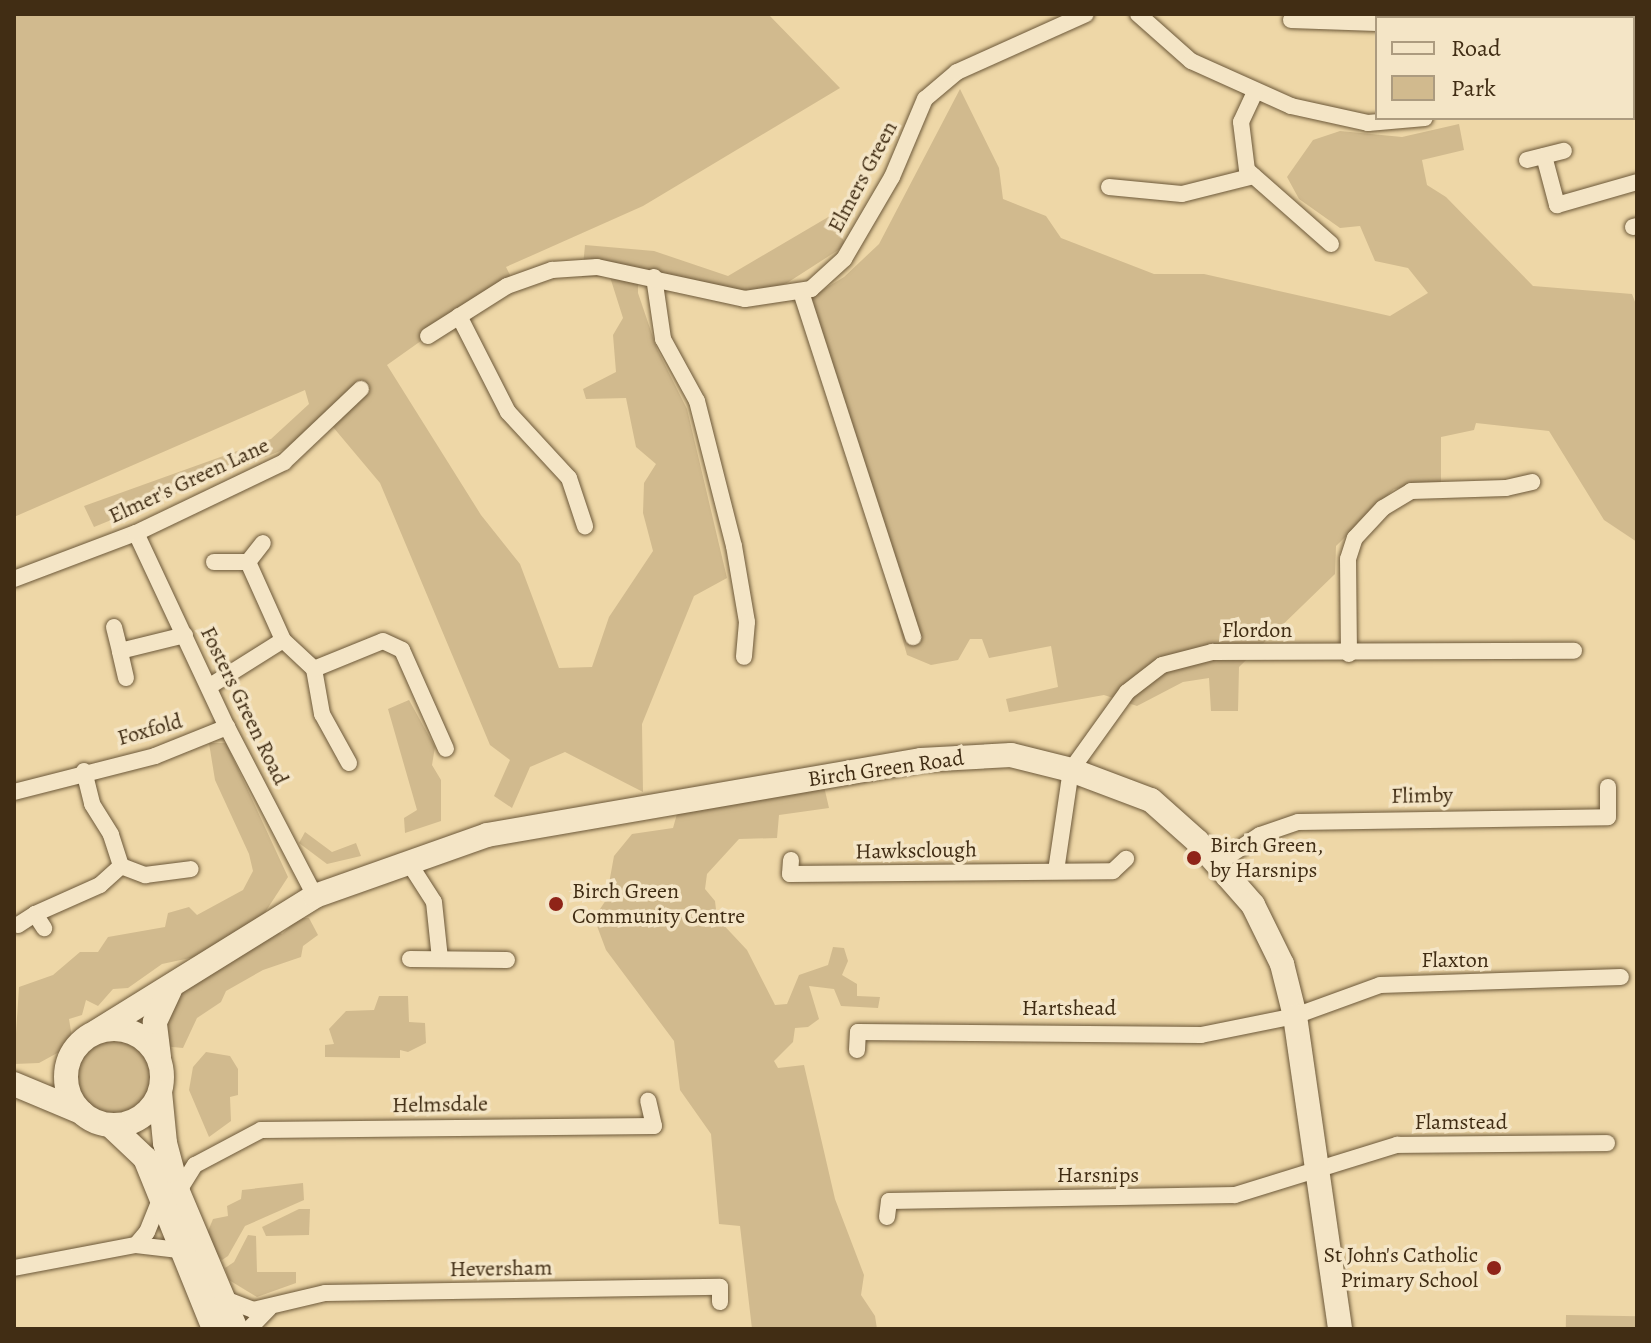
<!DOCTYPE html>
<style>
body{margin:0}
#map{position:relative;width:1651px;height:1343px;overflow:hidden;background:#eed7a7;font-family:Alegreya,serif}
div>[style]{position:absolute}
[style*='--x']{left:calc(var(--x)*1px);top:calc(var(--y)*1px);width:calc(var(--w)*1px);rotate:calc(var(--a)*1deg)}
.green>*{inset:0;background:#d1ba8e;transform-origin:0 0}
.round{border-radius:50%}
.roads{filter:drop-shadow(0 0 2px #6c5839) drop-shadow(0 0 2px #6c5839)}
.street>*{height:16px;margin:-8px;padding:0 8px;transform-origin:8px;border-radius:8px;background:#f4e5c6}
.secondary>*{height:24px;margin:-12px;padding:0 12px;transform-origin:12px;border-radius:12px;background:#f4e5c6}
.secondary>.ring{margin:-12px;padding:0;box-sizing:content-box;background:none;border:24px solid #f4e5c6;border-radius:50%}
.dots>*{width:22px;height:22px;translate:-50% -50%;box-sizing:border-box;border:4px solid #f4e5c6;border-radius:50%}
span{translate:-50% -50%;white-space:nowrap;text-align:center;line-height:1.15;-webkit-text-stroke:7px #f4e5c6;paint-order:stroke}
.street-label{font-size:22px;color:#412d14}
.poi-label{font-size:22px;color:#412d14}
.left{translate:0 -50%;text-align:left}
.right{translate:-100% -50%;text-align:right}
.frame{position:absolute;inset:0;border:16px solid #412d14;pointer-events:none}
.legend{position:absolute;left:1375px;top:16px;width:260px;height:104px;box-sizing:border-box;background:#f4e5c6;border:2px solid #ac9b7f;margin:0;padding:10px 14px;list-style:none;font-size:24px;color:#412d14}
.legend li{display:flex;align-items:center;gap:16px;height:40px}
.legend b{width:40px;border:2px solid #ac9b7f}
</style>
<div id="map">
<div class="green">
<div style="clip-path:polygon(14px 14px,768px 14px,840px 88px,643px 206px,506px 267px,511px 277px,387px 365px,481px 515px,520px 564px,559px 668px,592px 667px,609px 617px,653px 551px,643px 513px,644px 483px,656px 464px,636px 447px,626px 398px,586px 399px,583px 389px,616px 372px,613px 335px,623px 318px,610px 277px,582px 277px,585px 245px,654px 251px,728px 276px,830px 216px,846px 245px,787px 283px,758px 293px,748px 308px,667px 286px,638px 272px,638px 293px,657px 349px,687px 409px,727px 578px,694px 596px,642px 724px,643px 792px,565px 752px,530px 767px,512px 808px,494px 796px,510px 760px,490px 745px,380px 483px,333px 427px,318px 422px,285px 449px,94px 527px,84px 506px,271px 439px,309px 404px,305px 390px,14px 517px)"></div>
<div style="clip-path:polygon(960px 89px,999px 168px,1003px 199px,1046px 216px,1061px 238px,1154px 274px,1204px 274px,1390px 316px,1428px 293px,1408px 268px,1375px 261px,1360px 226px,1340px 228px,1299px 199px,1287px 177px,1313px 140px,1340px 131px,1402px 137px,1459px 124px,1464px 150px,1422px 160px,1427px 185px,1446px 197px,1533px 286px,1632px 294px,1637px 307px,1637px 542px,1604px 520px,1549px 431px,1476px 423px,1474px 430px,1441px 437px,1441px 482px,1394px 489px,1336px 546px,1335px 574px,1239px 667px,1238px 711px,1211px 711px,1209px 678px,1183px 682px,1137px 706px,1104px 695px,1009px 712px,1006px 699px,1058px 687px,1051px 646px,989px 658px,982px 639px,970px 639px,958px 660px,931px 665px,907px 655px,808px 299px,844px 277px,879px 244px)"></div>
<div style="clip-path:polygon(409px 700px,435px 747px,432px 765px,441px 780px,441px 821px,405px 833px,404px 818px,417px 810px,388px 709px)"></div>
<div style="clip-path:polygon(209px 743px,226px 743px,288px 877px,262px 917px,195px 957px,162px 964px,128px 988px,113px 989px,98px 1006px,86px 1000px,82px 1015px,69px 1019px,72px 1037px,61px 1051px,39px 1063px,14px 1064px,19px 987px,53px 975px,80px 952px,98px 952px,108px 937px,165px 927px,168px 913px,189px 907px,197px 915px,243px 890px,253px 871px,249px 854px,215px 780px)"></div>
<div style="clip-path:polygon(823px 782px,829px 808px,779px 815px,777px 838px,739px 839px,707px 874px,705px 889px,715px 901px,717px 918px,747px 950px,775px 1005px,787px 1004px,799px 975px,828px 965px,833px 947px,844px 948px,848px 961px,842px 975px,857px 984px,857px 996px,880px 997px,878px 1008px,841px 1006px,834px 989px,809px 986px,819px 1019px,808px 1027px,795px 1028px,793px 1042px,774px 1061px,778px 1068px,804px 1065px,835px 1199px,864px 1275px,861px 1295px,875px 1316px,877px 1329px,752px 1329px,740px 1226px,719px 1224px,711px 1134px,680px 1090px,674px 1041px,606px 950px,594px 918px,606px 900px,614px 856px,632px 834px,673px 828px,679px 807px)"></div>
<div style="clip-path:polygon(305px 832px,332px 852px,356px 843px,361px 856px,327px 864px,299px 843px)"></div>
<div style="clip-path:polygon(299px 918px,309px 918px,318px 935px,303px 946px,301px 957px,263px 970px,226px 991px,221px 1002px,197px 1018px,183px 1048px,162px 1046px,174px 993px,272px 929px,282px 934px)"></div>
<div style="clip-path:polygon(379px 996px,408px 996px,409px 1022px,425px 1023px,426px 1043px,408px 1052px,400px 1050px,400px 1058px,325px 1057px,325px 1045px,334px 1044px,329px 1029px,346px 1011px,374px 1010px)"></div>
<div class="round" style="left:74px;top:1035px;width:78px;height:78px"></div>
<div style="clip-path:polygon(206px 1052px,230px 1056px,238px 1069px,238px 1095px,230px 1097px,231px 1121px,209px 1137px,189px 1090px,193px 1067px)"></div>
<div style="clip-path:polygon(303px 1183px,304px 1200px,245px 1226px,228px 1256px,222px 1260px,212px 1251px,206px 1236px,213px 1219px,228px 1216px,227px 1206px,241px 1199px,242px 1190px)"></div>
<div style="clip-path:polygon(299px 1209px,310px 1209px,309px 1235px,266px 1236px,262px 1227px)"></div>
<div style="clip-path:polygon(248px 1235px,256px 1236px,257px 1272px,296px 1272px,296px 1283px,257px 1297px,229px 1280px,225px 1268px,234px 1262px)"></div>
<div style="left:1566px;top:1315px;width:71px;height:14px;rotate:1deg"></div>
</div>
<div class="roads">
<div class="street">
<div style="--x:1138;--y:14;--w:71;--a:41.6"></div>
<div style="--x:1191;--y:61;--w:110;--a:24.2"></div>
<div style="--x:1291;--y:106;--w:79;--a:12.4"></div>
<div style="--x:1368;--y:123;--w:57;--a:-5"></div>
<div style="--x:1291;--y:20;--w:86;--a:2"></div>
<div style="--x:1633;--y:61;--w:4;--a:-14"></div>
<div style="--x:1255;--y:92;--w:33;--a:115"></div>
<div style="--x:1241;--y:122;--w:48;--a:82.9"></div>
<div style="--x:1247;--y:170;--w:112;--a:41.4"></div>
<div style="--x:1544;--y:156;--w:51;--a:75.1"></div>
<div style="--x:1557;--y:205;--w:83;--a:-16"></div>
<div style="--x:1527;--y:160;--w:38;--a:-14"></div>
<div style="--x:1109;--y:187;--w:73;--a:5.5"></div>
<div style="--x:1182;--y:194;--w:74;--a:-14"></div>
<div style="--x:1633;--y:227;--w:4;--a:-14"></div>
<div style="--x:654;--y:277;--w:63;--a:81.7"></div>
<div style="--x:663;--y:339;--w:71;--a:61.3"></div>
<div style="--x:697;--y:401;--w:150;--a:75.7"></div>
<div style="--x:734;--y:546;--w:77;--a:80.3"></div>
<div style="--x:747;--y:622;--w:35;--a:95"></div>
<div style="--x:801;--y:292;--w:363;--a:72"></div>
<div style="--x:459;--y:316;--w:108;--a:63"></div>
<div style="--x:508;--y:412;--w:90;--a:47.3"></div>
<div style="--x:569;--y:478;--w:51;--a:71.6"></div>
<div style="--x:428;--y:336;--w:93;--a:-32.3"></div>
<div style="--x:507;--y:286;--w:48;--a:-19.6"></div>
<div style="--x:552;--y:270;--w:45;--a:-3.8"></div>
<div style="--x:597;--y:267;--w:151;--a:12.2"></div>
<div style="--x:745;--y:299;--w:67;--a:-8.6"></div>
<div style="--x:811;--y:289;--w:45;--a:-42.3"></div>
<div style="--x:844;--y:259;--w:95;--a:-59.7"></div>
<div style="--x:892;--y:177;--w:85;--a:-67.1"></div>
<div style="--x:925;--y:99;--w:42;--a:-40.2"></div>
<div style="--x:957;--y:72;--w:141;--a:-24.2"></div>
<div style="--x:136;--y:533;--w:214;--a:64.9"></div>
<div style="--x:227;--y:727;--w:191;--a:62.5"></div>
<div style="--x:214;--y:562;--w:34;--a:0"></div>
<div style="--x:248;--y:562;--w:24;--a:-52"></div>
<div style="--x:248;--y:562;--w:85;--a:65.8"></div>
<div style="--x:14;--y:579;--w:130;--a:-20.7"></div>
<div style="--x:136;--y:533;--w:164;--a:-25.6"></div>
<div style="--x:284;--y:462;--w:106;--a:-43.5"></div>
<div style="--x:114;--y:627;--w:25;--a:76"></div>
<div style="--x:1349;--y:654;--w:95;--a:-90.6"></div>
<div style="--x:1348;--y:559;--w:22;--a:-72"></div>
<div style="--x:1355;--y:538;--w:41;--a:-47"></div>
<div style="--x:1383;--y:508;--w:33;--a:-31"></div>
<div style="--x:1411;--y:491;--w:95;--a:-1.8"></div>
<div style="--x:1506;--y:488;--w:27;--a:-13"></div>
<div style="--x:314;--y:669;--w:46;--a:79.9"></div>
<div style="--x:322;--y:714;--w:56;--a:61.1"></div>
<div style="--x:126;--y:678;--w:28;--a:-103"></div>
<div style="--x:120;--y:651;--w:67;--a:-13.8"></div>
<div style="--x:210;--y:686;--w:86;--a:-32.2"></div>
<div style="--x:283;--y:640;--w:42;--a:43.1"></div>
<div style="--x:314;--y:669;--w:74;--a:-22.1"></div>
<div style="--x:383;--y:641;--w:21;--a:25"></div>
<div style="--x:402;--y:650;--w:108;--a:66"></div>
<div style="--x:84;--y:771;--w:34;--a:76"></div>
<div style="--x:92;--y:804;--w:36;--a:58"></div>
<div style="--x:111;--y:835;--w:33;--a:72"></div>
<div style="--x:121;--y:866;--w:26;--a:21"></div>
<div style="--x:145;--y:875;--w:46;--a:-7.4"></div>
<div style="--x:14;--y:792;--w:146;--a:-14.3"></div>
<div style="--x:155;--y:756;--w:78;--a:-21.9"></div>
<div style="--x:791;--y:860;--w:14;--a:94"></div>
<div style="--x:790;--y:874;--w:323;--a:-0.5"></div>
<div style="--x:1113;--y:871;--w:18;--a:-43"></div>
<div style="--x:409;--y:863;--w:46;--a:57.3"></div>
<div style="--x:434;--y:902;--w:57;--a:84"></div>
<div style="--x:1218;--y:863;--w:50;--a:-33.7"></div>
<div style="--x:1260;--y:835;--w:40;--a:-18.9"></div>
<div style="--x:1298;--y:822;--w:310;--a:-0.9"></div>
<div style="--x:1608;--y:817;--w:30;--a:-90"></div>
<div style="--x:1056;--y:871;--w:102;--a:-81.6"></div>
<div style="--x:1071;--y:770;--w:96;--a:-54.3"></div>
<div style="--x:1127;--y:692;--w:44;--a:-37.6"></div>
<div style="--x:1162;--y:665;--w:52;--a:-14.6"></div>
<div style="--x:1212;--y:652;--w:362;--a:-0.2"></div>
<div style="--x:35;--y:914;--w:71;--a:-24"></div>
<div style="--x:100;--y:885;--w:28;--a:-42"></div>
<div style="--x:18;--y:925;--w:20;--a:-33"></div>
<div style="--x:35;--y:914;--w:17;--a:57"></div>
<div style="--x:410;--y:959;--w:97;--a:0.6"></div>
<div style="--x:857;--y:1050;--w:18;--a:-87"></div>
<div style="--x:858;--y:1032;--w:343;--a:0.5"></div>
<div style="--x:1201;--y:1035;--w:96;--a:-11.4"></div>
<div style="--x:1295;--y:1016;--w:90;--a:-20"></div>
<div style="--x:1380;--y:985;--w:241;--a:-1.9"></div>
<div style="--x:178;--y:1192;--w:32;--a:-58"></div>
<div style="--x:195;--y:1165;--w:75;--a:-27.9"></div>
<div style="--x:261;--y:1130;--w:393;--a:-0.6"></div>
<div style="--x:654;--y:1126;--w:26;--a:-103"></div>
<div style="--x:887;--y:1217;--w:16;--a:-83"></div>
<div style="--x:889;--y:1201;--w:346;--a:-1"></div>
<div style="--x:1235;--y:1195;--w:170;--a:-17.2"></div>
<div style="--x:1397;--y:1145;--w:210;--a:-0.5"></div>
<div style="--x:136;--y:1245;--w:17;--a:-50"></div>
<div style="--x:147;--y:1232;--w:32;--a:-68"></div>
<div style="--x:14;--y:1268;--w:124;--a:-10.7"></div>
<div style="--x:136;--y:1245;--w:43;--a:6.6"></div>
<div style="--x:222;--y:1298;--w:33;--a:21"></div>
<div style="--x:253;--y:1310;--w:74;--a:-13.3"></div>
<div style="--x:325;--y:1293;--w:395;--a:-0.9"></div>
<div style="--x:720;--y:1287;--w:15;--a:90"></div>
<div style="--x:249;--y:1329;--w:29;--a:-46"></div>
</div>
<div class="secondary">
<div class="ring" style="left:66px;top:1029px;width:72px;height:72px"></div>
<div style="--x:96;--y:1032;--w:258;--a:-31.8"></div>
<div style="--x:315;--y:896;--w:182;--a:-19.5"></div>
<div style="--x:487;--y:835;--w:440;--a:-9.8"></div>
<div style="--x:921;--y:760;--w:90;--a:-3.2"></div>
<div style="--x:1011;--y:755;--w:62;--a:14"></div>
<div style="--x:1071;--y:770;--w:85;--a:20.6"></div>
<div style="--x:1151;--y:800;--w:62;--a:41.7"></div>
<div style="--x:1197;--y:841;--w:85;--a:48.8"></div>
<div style="--x:1253;--y:905;--w:66;--a:63.8"></div>
<div style="--x:1282;--y:964;--w:54;--a:76"></div>
<div style="--x:1295;--y:1016;--w:316;--a:81.8"></div>
<div style="--x:159;--y:1057;--w:35;--a:-97"></div>
<div style="--x:155;--y:1022;--w:35;--a:-65"></div>
<div style="--x:14;--y:1084;--w:73;--a:22.7"></div>
<div style="--x:160;--y:1092;--w:51;--a:84.4"></div>
<div style="--x:165;--y:1143;--w:51;--a:75.1"></div>
<div style="--x:178;--y:1192;--w:149;--a:67.1"></div>
<div style="--x:110;--y:1125;--w:48;--a:43.3"></div>
<div style="--x:145;--y:1158;--w:184;--a:68"></div>
</div>
</div>
<div class="dots">
<div style="left:1194px;top:858px;background:#8f2418"></div>
<div style="left:556px;top:904px;background:#8f2418"></div>
<div style="left:1494px;top:1268px;background:#8f2418"></div>
</div>
<div class="street-label">
<span style="left:863px;top:177px;rotate:-62deg">Elmers Green</span>
<span style="left:189px;top:481px;rotate:-25deg">Elmer's Green Lane</span>
<span style="left:1257px;top:631px">Flordon</span>
<span style="left:244px;top:706px;rotate:64deg">Fosters Green Road</span>
<span style="left:150px;top:730px;rotate:-16deg">Foxfold</span>
<span style="left:886px;top:769px;rotate:-8deg">Birch Green Road</span>
<span style="left:1422px;top:796px;rotate:-1deg">Flimby</span>
<span style="left:916px;top:851px;rotate:-1deg">Hawksclough</span>
<span style="left:1455px;top:961px">Flaxton</span>
<span style="left:1069px;top:1009px">Hartshead</span>
<span style="left:440px;top:1105px;rotate:-1deg">Helmsdale</span>
<span style="left:1461px;top:1123px">Flamstead</span>
<span style="left:1098px;top:1176px">Harsnips</span>
<span style="left:501px;top:1269px;rotate:-1deg">Heversham</span>
</div>
<div class="poi-label">
<span class="left" style="left:1210px;top:858px">Birch Green,<br>by Harsnips</span>
<span class="left" style="left:572px;top:904px">Birch Green<br>Community Centre</span>
<span class="right" style="left:1478px;top:1268px">St John's Catholic<br>Primary School</span>
</div>
<div class="frame"></div>
<ul class="legend">
<li><b style="height:10px;background:#f4e5c6"></b>Road</li>
<li><b style="height:22px;background:#d1ba8e"></b>Park</li>
</ul>
</div>
